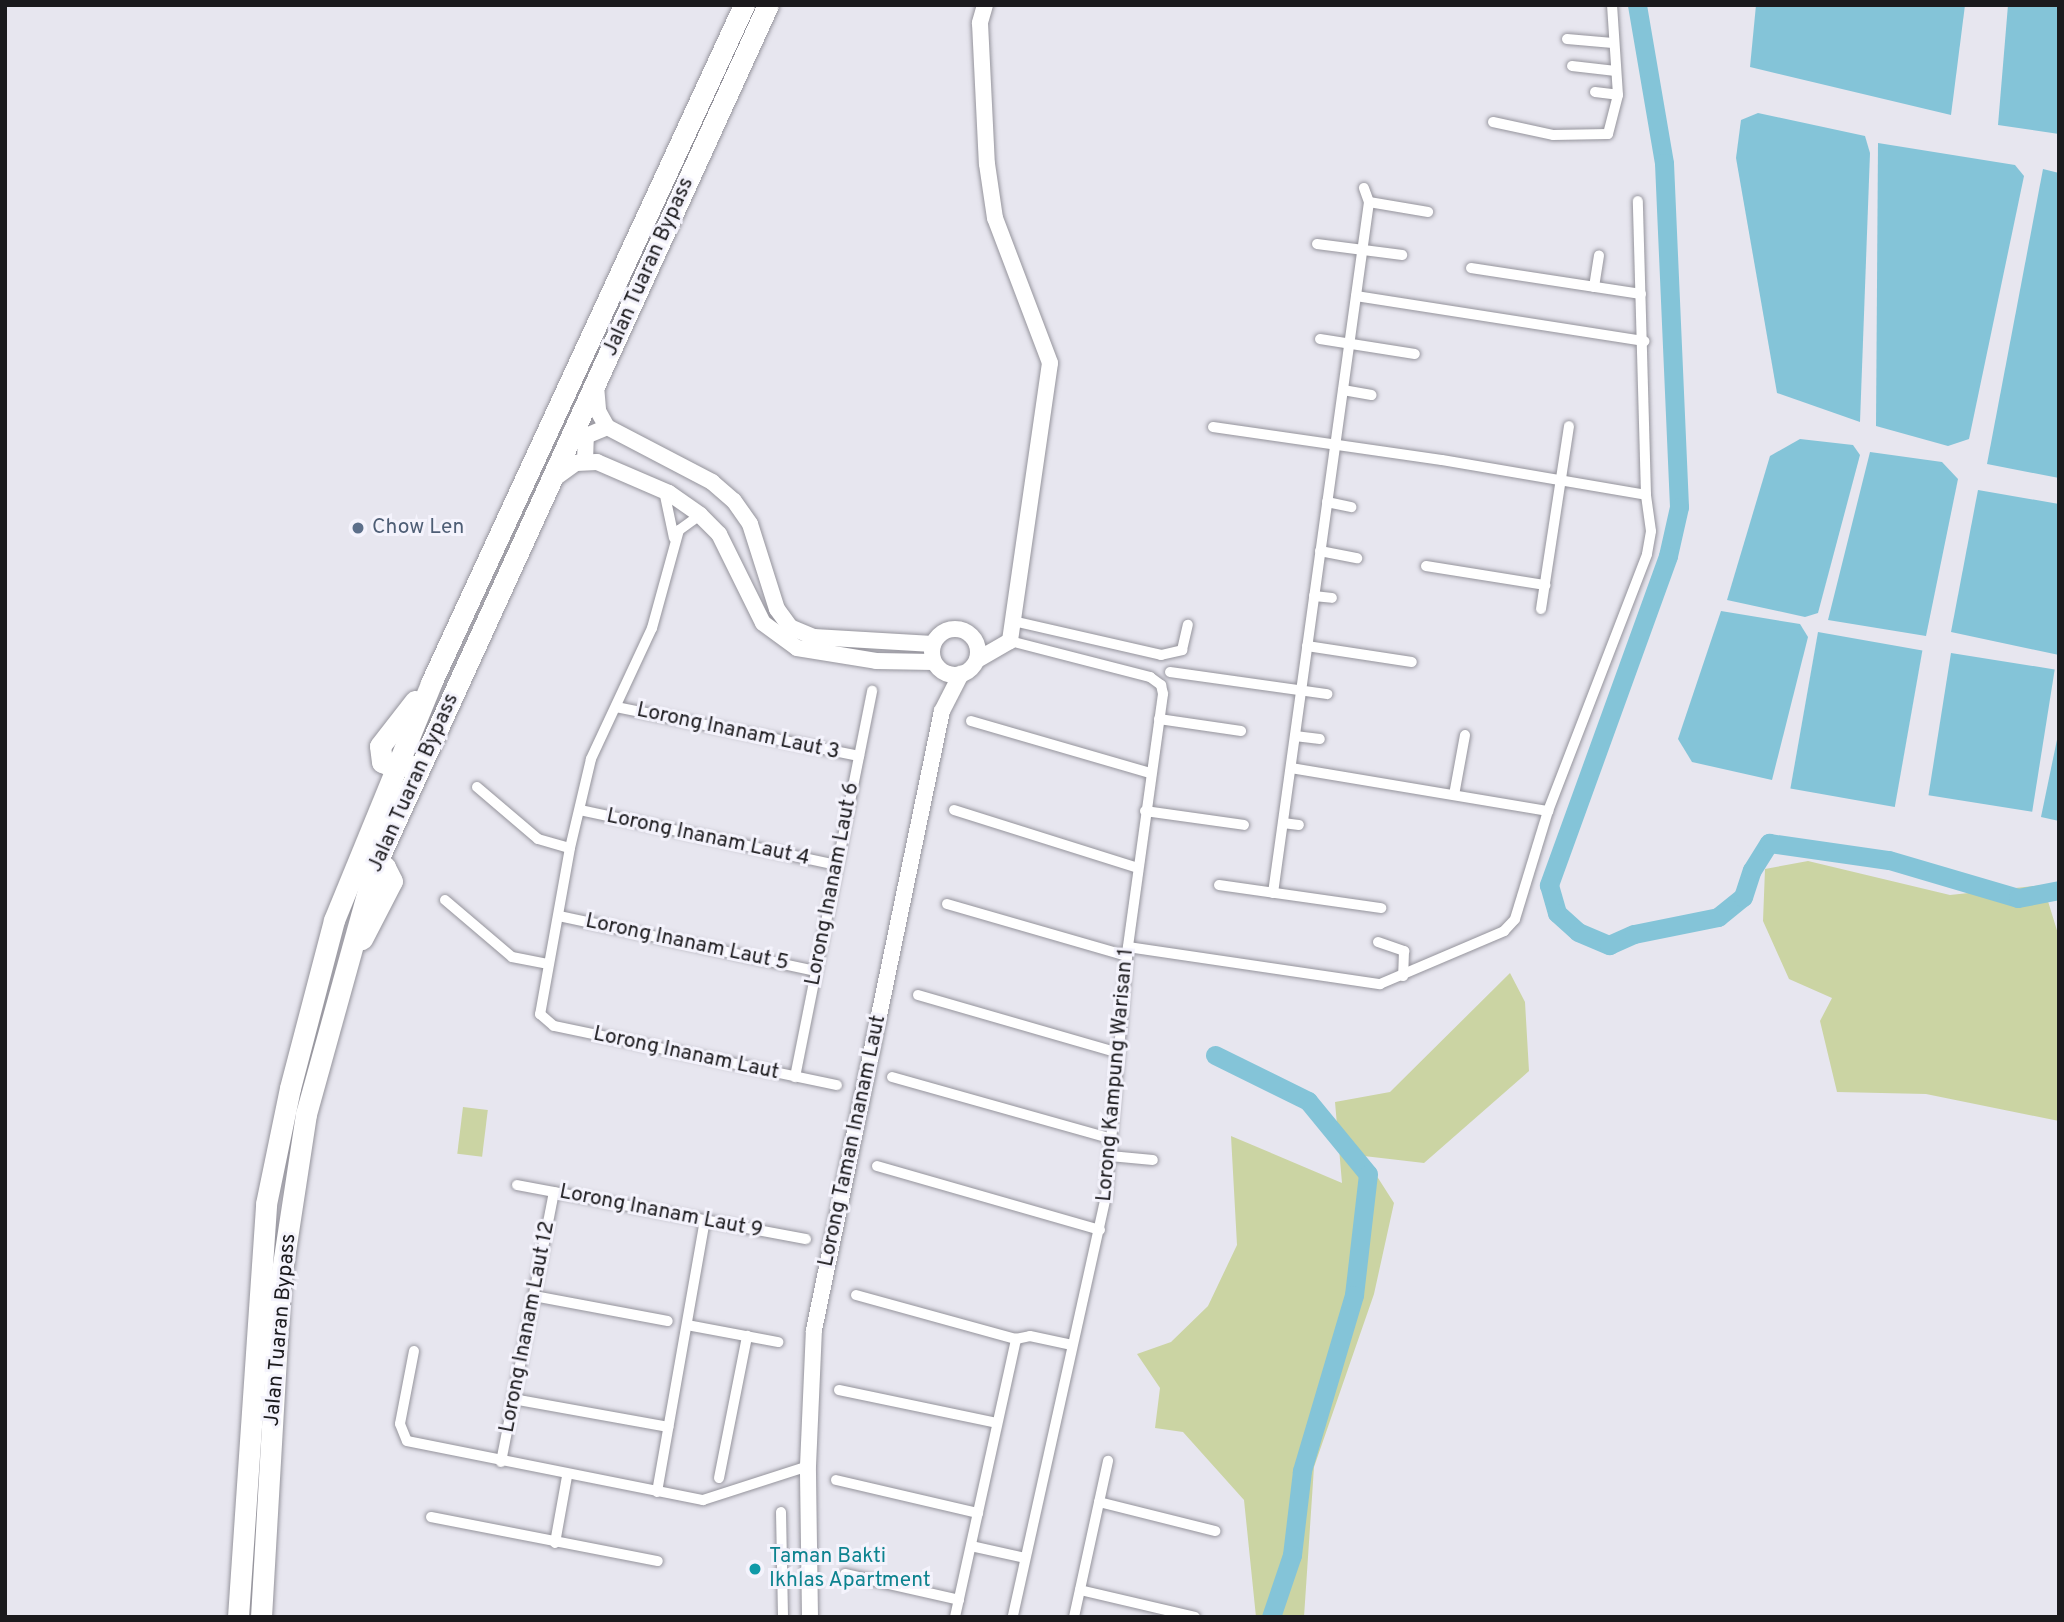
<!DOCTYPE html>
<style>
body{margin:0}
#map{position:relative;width:2064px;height:1622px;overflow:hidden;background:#e7e6ef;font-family:Overpass,sans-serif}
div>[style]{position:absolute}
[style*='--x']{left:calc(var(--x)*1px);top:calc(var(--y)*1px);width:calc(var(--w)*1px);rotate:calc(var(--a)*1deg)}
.green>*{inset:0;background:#cbd4a3;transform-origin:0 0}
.water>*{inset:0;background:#84c4d8;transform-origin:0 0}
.river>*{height:19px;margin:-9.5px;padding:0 9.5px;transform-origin:9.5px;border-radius:9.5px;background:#84c4d8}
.roads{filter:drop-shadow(0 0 2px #95949c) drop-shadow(0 0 2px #95949c)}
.street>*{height:10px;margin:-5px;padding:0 5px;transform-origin:5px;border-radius:5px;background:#fff}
.secondary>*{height:16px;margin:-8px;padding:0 8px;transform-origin:8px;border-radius:8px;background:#fff}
.secondary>.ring{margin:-8px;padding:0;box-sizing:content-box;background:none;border:16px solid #fff;border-radius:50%}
.highway>*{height:21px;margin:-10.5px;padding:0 10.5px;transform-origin:10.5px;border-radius:10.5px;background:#fff}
.dots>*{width:19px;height:19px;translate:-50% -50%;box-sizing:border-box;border:4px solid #f4f3fc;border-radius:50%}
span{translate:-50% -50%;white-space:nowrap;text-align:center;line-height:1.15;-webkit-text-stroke:6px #f4f3fc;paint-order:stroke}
.street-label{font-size:21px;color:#1b1a1d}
.service-label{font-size:21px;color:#4e5e75}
.left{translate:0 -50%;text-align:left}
.culture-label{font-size:21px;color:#0d838f}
.frame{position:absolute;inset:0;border:7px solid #1b1a1d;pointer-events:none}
</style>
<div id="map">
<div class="green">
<div style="clip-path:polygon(1808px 861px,1950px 895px,2043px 885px,2059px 937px,2059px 1121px,1926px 1094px,1837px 1092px,1820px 1021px,1832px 998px,1789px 979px,1763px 921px,1765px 869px)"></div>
<div style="clip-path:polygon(1510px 973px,1525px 1002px,1529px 1071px,1424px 1163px,1364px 1156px,1394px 1203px,1374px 1294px,1314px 1467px,1304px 1617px,1256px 1617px,1244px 1500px,1183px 1432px,1155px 1428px,1160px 1388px,1137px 1354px,1171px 1342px,1208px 1306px,1237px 1245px,1231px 1136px,1342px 1183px,1335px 1102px,1390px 1092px)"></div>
<div style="left:463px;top:1107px;width:25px;height:47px;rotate:7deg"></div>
</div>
<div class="water">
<div style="clip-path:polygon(1756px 5px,1965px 5px,1951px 115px,1750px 67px)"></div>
<div style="clip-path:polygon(2008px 5px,2059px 5px,2059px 134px,1998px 125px)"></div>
<div style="clip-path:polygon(1758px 113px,1865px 136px,1870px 153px,1860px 422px,1777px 393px,1736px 158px,1741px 120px)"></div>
<div style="clip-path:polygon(1878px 143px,2015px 165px,2024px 176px,1969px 439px,1948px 446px,1876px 426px)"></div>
<div style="clip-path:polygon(2043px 169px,2059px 173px,2059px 478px,1987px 464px)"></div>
<div style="clip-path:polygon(1800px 439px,1853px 445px,1860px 455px,1818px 613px,1805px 617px,1727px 600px,1770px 456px)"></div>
<div style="clip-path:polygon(1870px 452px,1942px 462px,1958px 479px,1926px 636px,1828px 620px)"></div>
<div style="clip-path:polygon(1978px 490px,2059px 504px,2059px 655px,1951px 632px)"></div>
<div style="clip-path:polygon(1721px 611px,1800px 624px,1808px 637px,1772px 780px,1692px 762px,1678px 739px)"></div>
<div style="left:1818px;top:632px;width:106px;height:159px;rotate:10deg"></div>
<div style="left:1951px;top:653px;width:105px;height:144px;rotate:9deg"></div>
<div style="clip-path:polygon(2059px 730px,2059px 821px,2041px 817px)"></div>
</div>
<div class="river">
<div style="--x:1637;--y:5;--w:160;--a:80.3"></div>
<div style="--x:1664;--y:163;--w:344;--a:87.5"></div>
<div style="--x:1679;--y:507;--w:50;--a:102.7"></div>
<div style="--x:1668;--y:556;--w:350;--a:109.9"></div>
<div style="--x:1549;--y:885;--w:29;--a:74"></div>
<div style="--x:1557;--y:913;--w:28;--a:42"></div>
<div style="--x:1578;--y:932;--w:34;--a:23"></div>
<div style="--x:1609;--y:945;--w:27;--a:-24"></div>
<div style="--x:1634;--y:934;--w:86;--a:-11.4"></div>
<div style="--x:1718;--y:917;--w:32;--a:-39"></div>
<div style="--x:1743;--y:897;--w:28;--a:-72"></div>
<div style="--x:1752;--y:870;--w:32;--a:-58"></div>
<div style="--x:1769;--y:843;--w:121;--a:8.1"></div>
<div style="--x:1889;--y:860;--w:134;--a:16.4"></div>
<div style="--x:2018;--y:898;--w:42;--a:-11"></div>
<div style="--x:1215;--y:1055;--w:104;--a:26.3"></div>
<div style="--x:1308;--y:1101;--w:94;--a:50.6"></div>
<div style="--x:1368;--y:1174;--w:122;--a:96.6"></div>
<div style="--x:1354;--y:1295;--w:184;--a:106.5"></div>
<div style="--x:1302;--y:1471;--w:85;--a:96.8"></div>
<div style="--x:1292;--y:1555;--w:65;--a:108.7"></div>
</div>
<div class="roads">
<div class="street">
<div style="--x:1567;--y:39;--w:46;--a:5"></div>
<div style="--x:1572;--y:66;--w:44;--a:6.5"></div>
<div style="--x:1595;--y:92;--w:23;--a:7"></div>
<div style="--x:1493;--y:122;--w:61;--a:12.2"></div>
<div style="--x:1553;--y:135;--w:55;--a:-1"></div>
<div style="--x:1608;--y:134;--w:40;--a:-75.6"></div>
<div style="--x:1618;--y:95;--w:90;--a:-93.8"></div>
<div style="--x:1369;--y:202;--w:60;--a:9.6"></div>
<div style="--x:1317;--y:244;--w:86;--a:7.4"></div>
<div style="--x:1471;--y:268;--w:172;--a:8.7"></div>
<div style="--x:1594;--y:287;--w:32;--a:-81"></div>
<div style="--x:1356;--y:296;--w:292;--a:8.9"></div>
<div style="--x:1320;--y:339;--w:96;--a:9"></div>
<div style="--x:1343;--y:390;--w:29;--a:10"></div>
<div style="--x:1213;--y:427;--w:231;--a:8.2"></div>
<div style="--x:1442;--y:460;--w:207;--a:9.7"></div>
<div style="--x:664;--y:491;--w:48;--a:78"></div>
<div style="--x:1327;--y:502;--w:25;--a:12"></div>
<div style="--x:700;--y:515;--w:26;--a:144"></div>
<div style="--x:679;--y:530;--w:102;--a:105.4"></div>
<div style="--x:652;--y:628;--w:145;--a:115"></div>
<div style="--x:591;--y:759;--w:91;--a:103.3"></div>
<div style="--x:570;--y:848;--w:169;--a:100.2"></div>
<div style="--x:540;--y:1014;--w:18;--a:41"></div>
<div style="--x:554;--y:1026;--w:289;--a:11.8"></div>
<div style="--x:1320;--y:551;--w:38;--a:11"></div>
<div style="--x:1426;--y:566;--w:121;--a:9.1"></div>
<div style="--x:1314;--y:596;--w:18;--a:6"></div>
<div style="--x:1541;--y:609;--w:185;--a:-81.3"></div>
<div style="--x:1013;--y:621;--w:152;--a:12.9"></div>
<div style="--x:1161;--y:655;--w:22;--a:-13"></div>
<div style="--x:1182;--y:650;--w:26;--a:-77"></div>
<div style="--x:1010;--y:641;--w:145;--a:14.4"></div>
<div style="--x:1150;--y:677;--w:14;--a:36"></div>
<div style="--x:1161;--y:685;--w:9;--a:77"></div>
<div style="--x:1163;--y:694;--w:255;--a:97.9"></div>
<div style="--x:1128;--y:947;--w:250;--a:95"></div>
<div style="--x:1106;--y:1196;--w:431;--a:102.5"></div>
<div style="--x:1307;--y:646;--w:106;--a:8.7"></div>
<div style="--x:1170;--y:672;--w:159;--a:8"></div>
<div style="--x:616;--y:707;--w:248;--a:11.4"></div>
<div style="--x:1159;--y:719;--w:83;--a:8.3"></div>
<div style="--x:971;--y:721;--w:186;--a:16.2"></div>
<div style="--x:1295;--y:736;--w:25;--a:7"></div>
<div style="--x:1291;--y:768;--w:261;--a:9.5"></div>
<div style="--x:477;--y:787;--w:80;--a:40.4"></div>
<div style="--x:538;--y:839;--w:33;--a:16"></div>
<div style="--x:1454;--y:795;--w:61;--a:-79.6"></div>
<div style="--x:580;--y:810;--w:263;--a:12.1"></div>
<div style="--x:954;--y:810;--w:193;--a:17.5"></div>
<div style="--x:1145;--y:811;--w:100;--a:8"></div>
<div style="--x:1283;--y:823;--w:16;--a:7"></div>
<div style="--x:1219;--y:885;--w:164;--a:8.1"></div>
<div style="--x:1273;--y:893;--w:698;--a:-82.09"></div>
<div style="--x:1369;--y:202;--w:15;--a:-110"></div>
<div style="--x:445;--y:900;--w:88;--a:40.4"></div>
<div style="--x:512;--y:957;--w:36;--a:11"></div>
<div style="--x:947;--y:904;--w:187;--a:16.1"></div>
<div style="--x:559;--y:916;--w:263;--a:12.1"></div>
<div style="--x:1378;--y:942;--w:28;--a:19"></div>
<div style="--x:1404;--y:951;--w:25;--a:92"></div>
<div style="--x:1128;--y:947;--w:255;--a:8.4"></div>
<div style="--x:1380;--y:984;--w:135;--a:-23.1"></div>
<div style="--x:1504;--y:931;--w:16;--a:-47"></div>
<div style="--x:1515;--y:919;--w:113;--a:-73"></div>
<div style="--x:1548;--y:811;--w:275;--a:-68.9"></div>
<div style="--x:1647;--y:554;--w:23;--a:-80"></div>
<div style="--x:1651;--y:531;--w:36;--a:-98"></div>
<div style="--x:1646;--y:495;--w:294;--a:-91.6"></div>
<div style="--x:918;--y:995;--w:209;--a:16.1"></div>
<div style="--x:795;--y:1077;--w:394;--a:-78.7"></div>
<div style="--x:892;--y:1077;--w:229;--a:15.7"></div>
<div style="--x:1110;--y:1156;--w:43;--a:5.3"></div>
<div style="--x:877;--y:1166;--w:232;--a:16"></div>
<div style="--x:517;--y:1185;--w:294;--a:10.6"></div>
<div style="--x:856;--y:1295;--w:166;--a:15.4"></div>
<div style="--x:1016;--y:1339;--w:14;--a:-12"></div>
<div style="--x:1030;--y:1336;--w:43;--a:12.1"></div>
<div style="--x:534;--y:1296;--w:136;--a:10.6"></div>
<div style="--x:687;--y:1325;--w:93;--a:10.6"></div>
<div style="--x:414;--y:1351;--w:74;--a:100.9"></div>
<div style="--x:400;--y:1424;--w:18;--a:68"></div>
<div style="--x:407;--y:1441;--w:302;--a:11.3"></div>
<div style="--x:703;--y:1500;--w:110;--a:-17.9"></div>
<div style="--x:839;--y:1390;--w:161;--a:11.8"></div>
<div style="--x:513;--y:1399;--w:158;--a:10.2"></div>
<div style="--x:501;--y:1462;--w:275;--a:-78.9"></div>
<div style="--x:719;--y:1478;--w:145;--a:-78.8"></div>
<div style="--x:836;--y:1480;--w:146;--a:13.1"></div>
<div style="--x:657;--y:1492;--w:276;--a:-80"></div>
<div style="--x:1099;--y:1502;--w:120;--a:14"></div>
<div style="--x:781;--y:1512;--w:105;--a:88.9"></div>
<div style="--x:431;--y:1517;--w:231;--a:11"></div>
<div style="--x:555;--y:1543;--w:68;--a:-79.8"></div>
<div style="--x:971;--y:1546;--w:55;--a:12.5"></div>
<div style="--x:845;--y:1574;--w:117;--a:12.8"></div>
<div style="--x:1080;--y:1590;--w:118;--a:13.2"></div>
<div style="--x:955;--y:1617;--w:285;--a:-77.6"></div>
<div style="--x:1074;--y:1617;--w:160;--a:-77.7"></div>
</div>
<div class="secondary">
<div style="--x:985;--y:5;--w:19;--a:106"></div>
<div style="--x:980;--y:23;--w:141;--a:87.2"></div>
<div style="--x:987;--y:164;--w:55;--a:81.6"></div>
<div style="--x:995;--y:218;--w:155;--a:69.2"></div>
<div style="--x:1050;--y:363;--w:281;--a:98.2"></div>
<div style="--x:596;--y:386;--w:25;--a:85"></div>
<div style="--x:598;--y:411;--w:18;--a:61"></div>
<div style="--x:607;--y:427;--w:119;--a:27.6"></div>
<div style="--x:712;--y:482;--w:29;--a:41"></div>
<div style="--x:734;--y:501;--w:28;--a:55"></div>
<div style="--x:750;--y:524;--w:89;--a:72.4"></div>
<div style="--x:777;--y:609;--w:22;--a:54"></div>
<div style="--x:790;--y:627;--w:26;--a:23"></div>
<div style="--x:814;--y:637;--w:119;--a:3.4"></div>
<div style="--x:585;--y:461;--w:25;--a:-88"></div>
<div style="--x:586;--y:436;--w:23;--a:-23"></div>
<div style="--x:555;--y:478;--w:26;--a:-36"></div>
<div style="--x:576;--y:463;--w:21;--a:-3"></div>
<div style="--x:597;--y:462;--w:78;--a:23.3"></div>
<div style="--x:669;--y:493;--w:38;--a:35"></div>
<div style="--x:700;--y:515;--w:27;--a:45"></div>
<div style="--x:719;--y:534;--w:99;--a:63.7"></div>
<div style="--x:763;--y:623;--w:42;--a:36.3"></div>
<div style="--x:797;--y:648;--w:80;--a:9.3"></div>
<div style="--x:876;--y:661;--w:57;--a:1"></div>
<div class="ring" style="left:932px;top:629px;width:30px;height:30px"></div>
<div style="--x:977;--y:660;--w:38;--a:-30"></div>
<div style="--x:810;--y:1617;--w:151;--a:-90.8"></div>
<div style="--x:808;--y:1466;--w:136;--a:-87.5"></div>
<div style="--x:814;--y:1330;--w:632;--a:-78.32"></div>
<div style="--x:942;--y:711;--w:42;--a:-62.8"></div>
</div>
<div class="highway">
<div style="--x:407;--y:764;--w:13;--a:167"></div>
<div style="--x:394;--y:767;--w:13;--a:-157"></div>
<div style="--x:382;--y:762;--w:16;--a:-97"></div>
<div style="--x:380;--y:746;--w:57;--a:-52.1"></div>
<div style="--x:362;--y:939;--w:65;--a:-62.7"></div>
<div style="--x:392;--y:881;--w:16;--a:-117"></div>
<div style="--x:385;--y:867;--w:20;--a:169"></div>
<div style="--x:238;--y:1617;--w:414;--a:-86.1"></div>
<div style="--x:266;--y:1204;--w:118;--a:-78.3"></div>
<div style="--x:290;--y:1088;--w:174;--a:-75.3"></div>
<div style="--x:334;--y:920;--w:256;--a:-67.7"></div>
<div style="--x:431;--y:683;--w:747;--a:-65.22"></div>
<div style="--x:261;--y:1617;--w:334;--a:-86.7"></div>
<div style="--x:280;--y:1284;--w:172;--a:-81.3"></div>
<div style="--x:306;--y:1114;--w:257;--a:-74.5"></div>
<div style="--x:375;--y:866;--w:946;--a:-65.47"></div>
</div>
</div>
<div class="dots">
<div style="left:358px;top:528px;background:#5c6f8a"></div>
<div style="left:755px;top:1569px;background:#0f9aa8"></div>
</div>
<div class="street-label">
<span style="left:649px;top:267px;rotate:-66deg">Jalan Tuaran Bypass</span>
<span style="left:738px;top:732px;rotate:12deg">Lorong Inanam Laut 3</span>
<span style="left:414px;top:783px;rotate:-66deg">Jalan Tuaran Bypass</span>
<span style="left:708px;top:838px;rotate:12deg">Lorong Inanam Laut 4</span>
<span style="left:833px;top:884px;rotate:-79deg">Lorong Inanam Laut 6</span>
<span style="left:687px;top:943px;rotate:12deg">Lorong Inanam Laut 5</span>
<span style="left:686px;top:1054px;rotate:12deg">Lorong Inanam Laut</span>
<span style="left:1116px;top:1075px;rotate:-85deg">Lorong Kampung Warisan 1</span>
<span style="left:853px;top:1141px;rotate:-78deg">Lorong Taman Inanam Laut</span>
<span style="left:661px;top:1212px;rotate:11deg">Lorong Inanam Laut 9</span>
<span style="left:528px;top:1327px;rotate:-79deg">Lorong Inanam Laut 12</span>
<span style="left:281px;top:1330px;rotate:-85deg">Jalan Tuaran Bypass</span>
</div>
<div class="service-label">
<span class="left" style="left:372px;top:528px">Chow Len</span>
</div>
<div class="culture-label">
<span class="left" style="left:769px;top:1569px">Taman Bakti<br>Ikhlas Apartment</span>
</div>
<div class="frame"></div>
</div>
